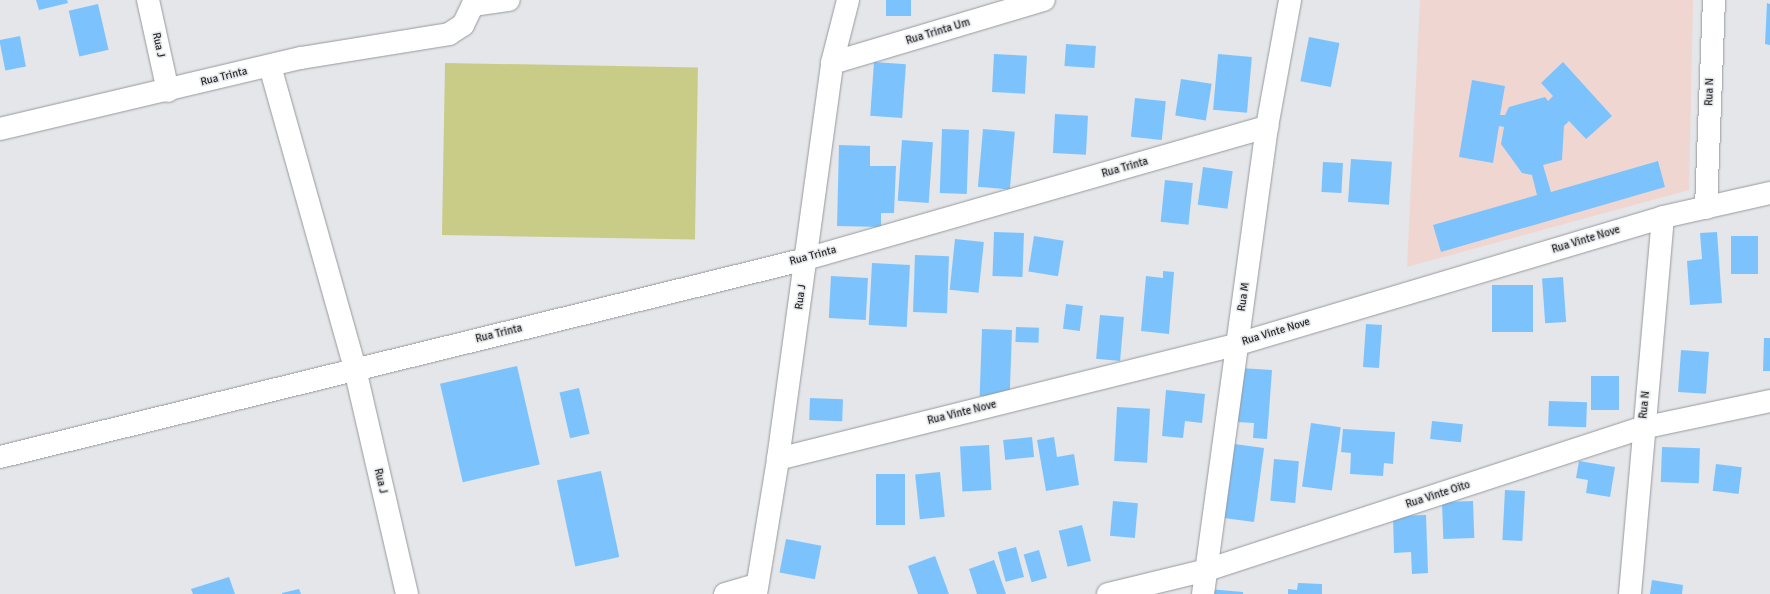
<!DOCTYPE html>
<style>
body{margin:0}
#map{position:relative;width:1770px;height:594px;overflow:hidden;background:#e4e6e9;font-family:Signika,sans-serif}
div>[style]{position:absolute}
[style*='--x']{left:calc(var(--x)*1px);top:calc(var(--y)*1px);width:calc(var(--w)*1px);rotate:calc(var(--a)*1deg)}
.education>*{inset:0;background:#f0d6d1}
.green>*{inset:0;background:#c9cc86;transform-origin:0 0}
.building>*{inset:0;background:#7cc3fe;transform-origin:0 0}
.roads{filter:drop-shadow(0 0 1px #97999c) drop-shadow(0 0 1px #97999c)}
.minor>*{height:22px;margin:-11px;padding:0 11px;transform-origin:11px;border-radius:11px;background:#fff}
span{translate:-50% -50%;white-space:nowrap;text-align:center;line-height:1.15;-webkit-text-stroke:3px #e4e6e9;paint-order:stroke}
.street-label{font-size:11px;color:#28292a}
</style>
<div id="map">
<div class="education">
<div style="clip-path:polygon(1420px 0,1693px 0,1689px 190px,1407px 267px)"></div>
</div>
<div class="green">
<div style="left:445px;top:63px;width:253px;height:172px;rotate:1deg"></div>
</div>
<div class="building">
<div style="clip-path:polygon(36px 0,67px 0,68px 3px,39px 10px)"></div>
<div style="left:886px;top:0;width:25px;height:16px"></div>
<div style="clip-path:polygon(1767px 3px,1770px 4px,1770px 45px,1765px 44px)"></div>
<div style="left:98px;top:4px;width:47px;height:30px;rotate:77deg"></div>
<div style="left:20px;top:36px;width:31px;height:21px;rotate:79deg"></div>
<div style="left:1309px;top:37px;width:31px;height:45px;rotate:11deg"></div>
<div style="left:1066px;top:44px;width:30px;height:22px;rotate:4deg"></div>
<div style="left:994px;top:54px;width:33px;height:38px;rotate:3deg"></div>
<div style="left:1218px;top:54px;width:34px;height:56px;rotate:5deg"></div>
<div style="left:874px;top:62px;width:32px;height:54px;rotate:4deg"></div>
<div style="clip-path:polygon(1563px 62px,1612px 116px,1586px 139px,1569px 121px,1564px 126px,1562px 160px,1543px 165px,1551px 192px,1658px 161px,1665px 187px,1441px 252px,1433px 225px,1537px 195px,1532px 175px,1522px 173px,1501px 144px,1504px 127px,1499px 126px,1493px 163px,1459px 157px,1472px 80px,1505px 86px,1500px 115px,1505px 115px,1509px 107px,1545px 97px,1548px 101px,1553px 96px,1541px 83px)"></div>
<div style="left:1181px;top:79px;width:31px;height:37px;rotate:9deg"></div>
<div style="left:1135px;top:98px;width:31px;height:39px;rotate:6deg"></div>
<div style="left:1055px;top:114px;width:33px;height:39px;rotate:3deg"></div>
<div style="left:942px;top:129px;width:27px;height:64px;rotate:2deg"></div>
<div style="left:983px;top:129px;width:32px;height:58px;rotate:5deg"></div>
<div style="left:902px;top:140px;width:31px;height:61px;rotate:4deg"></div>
<div style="clip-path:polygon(839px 145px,870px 146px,870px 166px,896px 166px,894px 213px,881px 213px,881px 227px,837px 226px)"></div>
<div style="left:1351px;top:159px;width:41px;height:43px;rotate:4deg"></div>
<div style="left:1323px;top:162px;width:20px;height:30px;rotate:3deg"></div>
<div style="left:1203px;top:167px;width:30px;height:38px;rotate:8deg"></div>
<div style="left:1165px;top:180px;width:28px;height:42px;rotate:6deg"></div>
<div style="left:994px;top:232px;width:30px;height:44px;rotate:2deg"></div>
<div style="clip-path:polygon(1717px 232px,1722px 303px,1690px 305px,1687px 261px,1702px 259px,1700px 233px)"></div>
<div style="left:1034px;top:236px;width:30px;height:36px;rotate:9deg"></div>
<div style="left:1731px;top:236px;width:27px;height:38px"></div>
<div style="left:955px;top:239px;width:29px;height:51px;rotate:6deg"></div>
<div style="left:915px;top:255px;width:34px;height:57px;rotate:2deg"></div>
<div style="left:872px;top:263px;width:38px;height:62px;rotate:3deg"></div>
<div style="clip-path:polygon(1163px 271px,1174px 272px,1169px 334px,1141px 331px,1146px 276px,1163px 278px)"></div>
<div style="left:831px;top:276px;width:37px;height:42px;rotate:3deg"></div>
<div style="left:1563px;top:277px;width:45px;height:21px;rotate:86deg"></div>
<div style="left:1533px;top:285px;width:47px;height:41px;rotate:90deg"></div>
<div style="left:1066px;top:304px;width:17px;height:25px;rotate:7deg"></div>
<div style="left:1100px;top:315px;width:24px;height:44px;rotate:5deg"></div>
<div style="left:1366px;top:324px;width:16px;height:43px;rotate:4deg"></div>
<div style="left:1016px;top:327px;width:23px;height:15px;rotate:2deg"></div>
<div style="left:982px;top:329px;width:30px;height:67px;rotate:2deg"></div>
<div style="clip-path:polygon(1764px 338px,1770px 338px,1770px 371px,1763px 371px)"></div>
<div style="left:1681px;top:350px;width:28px;height:42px;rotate:4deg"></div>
<div style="left:517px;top:366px;width:101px;height:79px;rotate:77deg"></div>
<div style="clip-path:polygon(1240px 368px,1272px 370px,1267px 439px,1253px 438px,1254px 423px,1237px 422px)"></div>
<div style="left:1591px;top:376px;width:28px;height:34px"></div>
<div style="left:579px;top:388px;width:47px;height:20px;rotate:77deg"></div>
<div style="clip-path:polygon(1166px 390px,1205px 394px,1202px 423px,1185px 421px,1183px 438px,1162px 436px)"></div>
<div style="left:810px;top:398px;width:33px;height:22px;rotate:2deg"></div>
<div style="left:1549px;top:401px;width:38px;height:25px;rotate:2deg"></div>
<div style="left:1117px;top:407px;width:33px;height:54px;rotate:3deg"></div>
<div style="left:1432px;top:421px;width:31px;height:18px;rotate:6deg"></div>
<div style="left:1311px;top:423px;width:30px;height:64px;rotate:8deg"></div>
<div style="clip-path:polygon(1343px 429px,1395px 432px,1393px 464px,1384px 463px,1383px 476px,1350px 474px,1351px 453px,1341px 452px)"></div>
<div style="left:1032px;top:437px;width:20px;height:29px;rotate:84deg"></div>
<div style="clip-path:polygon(1054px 437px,1057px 457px,1074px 454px,1079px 485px,1046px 491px,1037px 440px)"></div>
<div style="clip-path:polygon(1227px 443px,1264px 448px,1254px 522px,1224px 518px)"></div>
<div style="left:989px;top:445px;width:45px;height:29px;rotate:87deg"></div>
<div style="left:1662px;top:447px;width:38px;height:35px;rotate:2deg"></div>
<div style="left:1274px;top:459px;width:25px;height:42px;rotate:5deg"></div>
<div style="clip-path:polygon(1579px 461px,1615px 467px,1610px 497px,1586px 493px,1588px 480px,1576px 478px)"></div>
<div style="left:1716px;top:464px;width:26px;height:27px;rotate:7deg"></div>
<div style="left:601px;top:471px;width:88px;height:45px;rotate:78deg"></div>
<div style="left:940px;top:472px;width:45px;height:25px;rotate:84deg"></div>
<div style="left:876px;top:474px;width:29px;height:51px"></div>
<div style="left:1505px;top:490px;width:20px;height:50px;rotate:3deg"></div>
<div style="left:1113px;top:501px;width:25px;height:35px;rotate:5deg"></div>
<div style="left:1473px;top:501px;width:37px;height:31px;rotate:88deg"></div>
<div style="clip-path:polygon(1426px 515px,1428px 573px,1412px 574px,1411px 552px,1394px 553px,1393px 516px)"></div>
<div style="left:1082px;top:525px;width:37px;height:24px;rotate:76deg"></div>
<div style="left:786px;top:539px;width:36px;height:34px;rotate:11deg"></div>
<div style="left:1016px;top:547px;width:31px;height:19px;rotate:75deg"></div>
<div style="left:1039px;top:550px;width:29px;height:16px;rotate:74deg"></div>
<div style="clip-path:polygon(935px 556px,949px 594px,918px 594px,908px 566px)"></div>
<div style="clip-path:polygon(994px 560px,1006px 594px,977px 594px,969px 569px)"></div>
<div style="clip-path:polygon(229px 577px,235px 594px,193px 594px,191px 589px)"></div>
<div style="clip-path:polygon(1652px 580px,1683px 585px,1682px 594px,1650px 594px)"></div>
<div style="clip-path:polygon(1298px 583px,1322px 584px,1322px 594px,1288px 594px,1288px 589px,1297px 590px)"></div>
<div style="clip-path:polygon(299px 589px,301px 594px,282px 594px,282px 593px)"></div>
<div style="clip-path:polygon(1209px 589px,1243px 592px,1243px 594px,1209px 594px)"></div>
</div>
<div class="roads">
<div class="minor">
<div style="--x:148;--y:0;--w:93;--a:77.6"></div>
<div style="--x:473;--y:5;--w:36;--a:-8"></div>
<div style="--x:832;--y:63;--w:221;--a:-16.6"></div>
<div style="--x:270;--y:66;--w:315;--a:74.3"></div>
<div style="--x:355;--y:369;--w:231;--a:77"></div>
<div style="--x:0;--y:129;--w:309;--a:-13.3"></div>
<div style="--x:301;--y:58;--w:150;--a:-9.2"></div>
<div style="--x:449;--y:34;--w:17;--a:-33"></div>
<div style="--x:463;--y:25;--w:28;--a:-64"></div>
<div style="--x:1706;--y:208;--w:208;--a:-87.8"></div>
<div style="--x:0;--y:457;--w:830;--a:-13.8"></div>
<div style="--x:806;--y:259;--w:480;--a:-16"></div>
<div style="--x:778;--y:459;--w:474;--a:-14"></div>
<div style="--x:1238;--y:344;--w:444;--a:-16.6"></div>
<div style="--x:1663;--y:217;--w:110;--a:-12.6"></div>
<div style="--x:725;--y:594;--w:33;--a:-16"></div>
<div style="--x:756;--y:594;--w:137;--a:-80.7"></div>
<div style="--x:778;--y:459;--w:400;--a:-82.2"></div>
<div style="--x:832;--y:63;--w:65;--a:-75.7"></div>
<div style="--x:1108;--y:594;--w:102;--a:-13.6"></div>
<div style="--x:1207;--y:570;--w:458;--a:-18.1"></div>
<div style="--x:1642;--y:428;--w:131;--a:-11.9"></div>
<div style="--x:1203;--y:594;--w:471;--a:-82.2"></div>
<div style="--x:1267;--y:127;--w:129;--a:-79.7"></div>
<div style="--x:1630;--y:594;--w:378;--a:-85"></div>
</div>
</div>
<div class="street-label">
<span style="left:938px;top:32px;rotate:-17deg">Rua Trinta Um</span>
<span style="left:158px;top:45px;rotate:78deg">Rua J</span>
<span style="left:224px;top:77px;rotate:-14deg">Rua Trinta</span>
<span style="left:1710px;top:92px;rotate:-88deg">Rua N</span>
<span style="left:1125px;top:168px;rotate:-16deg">Rua Trinta</span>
<span style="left:1586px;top:240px;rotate:-17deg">Rua Vinte Nove</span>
<span style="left:813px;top:256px;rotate:-15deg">Rua Trinta</span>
<span style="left:801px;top:297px;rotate:-82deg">Rua J</span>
<span style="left:1244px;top:297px;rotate:-82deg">Rua M</span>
<span style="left:1276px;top:332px;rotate:-17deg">Rua Vinte Nove</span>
<span style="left:499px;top:334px;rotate:-14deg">Rua Trinta</span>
<span style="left:1645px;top:405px;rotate:-84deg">Rua N</span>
<span style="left:962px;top:413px;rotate:-14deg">Rua Vinte Nove</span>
<span style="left:380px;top:481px;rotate:77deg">Rua J</span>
<span style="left:1438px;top:495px;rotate:-18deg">Rua Vinte Oito</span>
</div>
</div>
